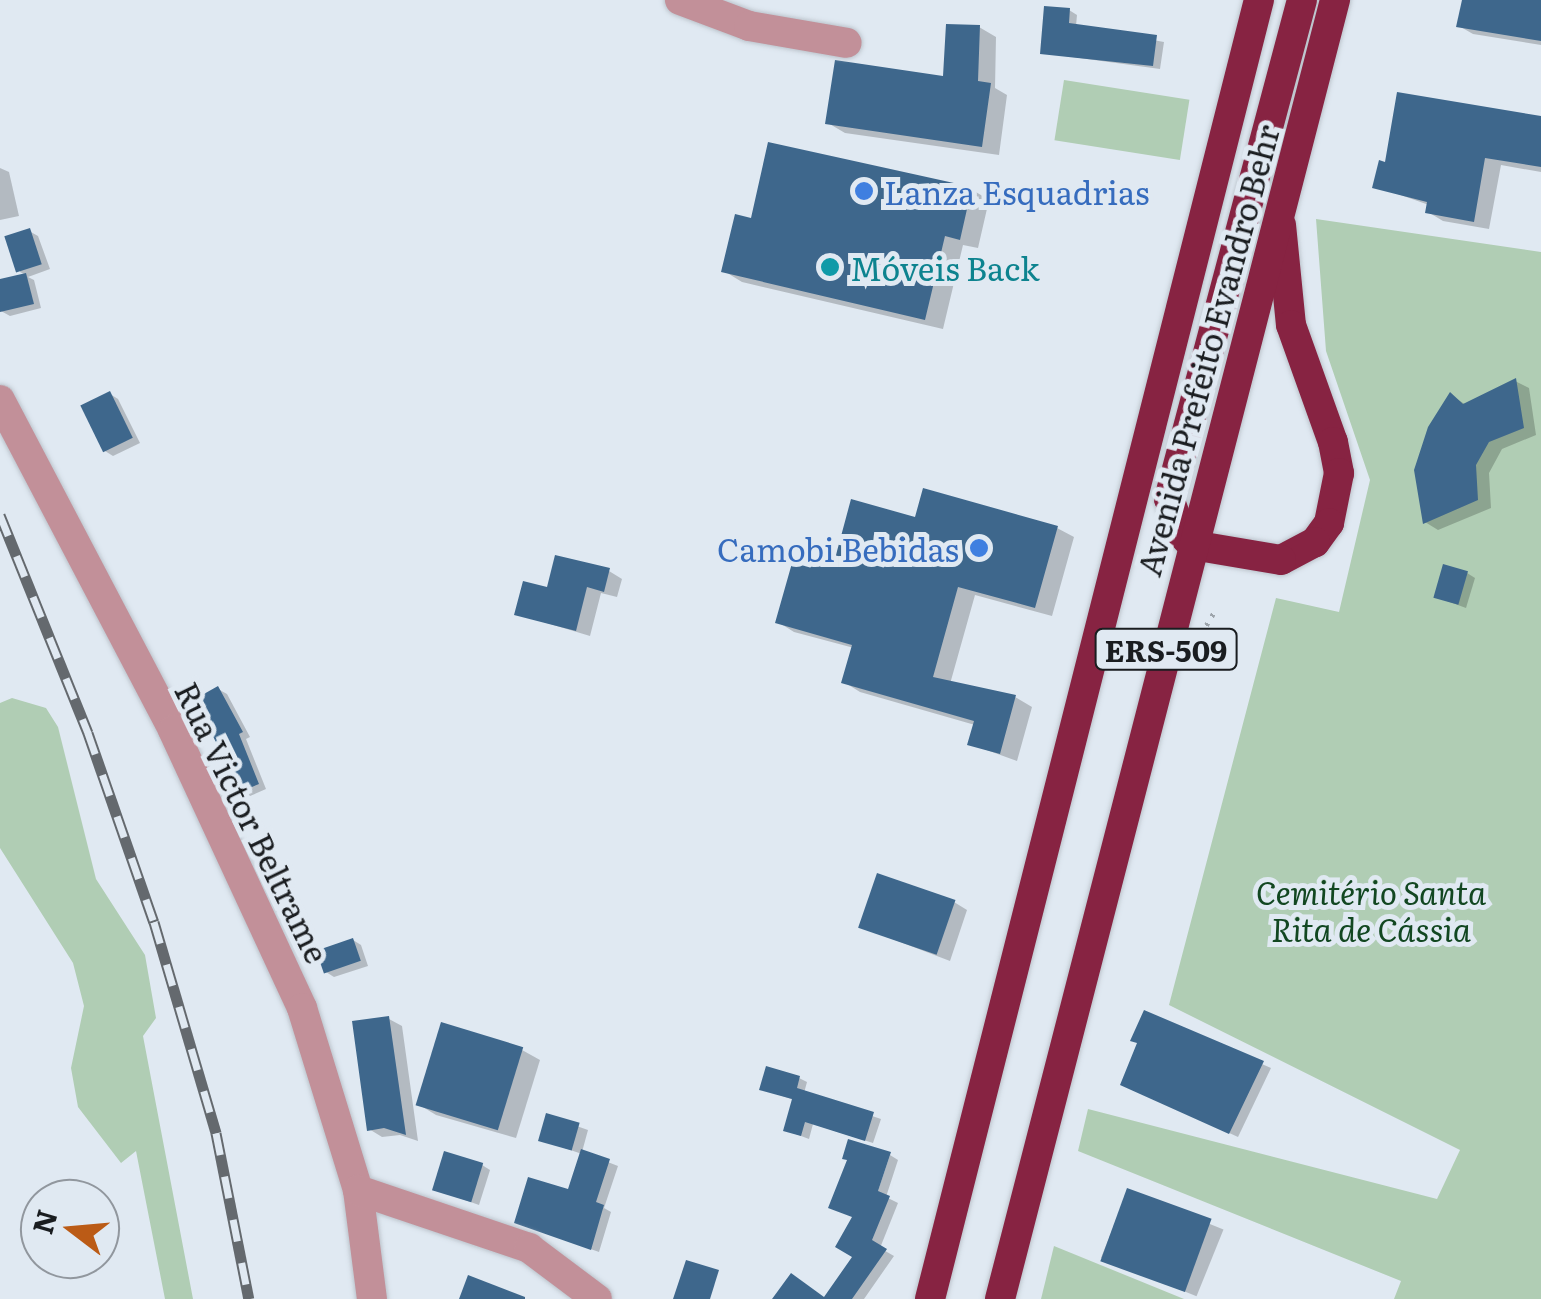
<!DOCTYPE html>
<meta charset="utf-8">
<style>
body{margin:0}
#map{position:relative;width:1541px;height:1299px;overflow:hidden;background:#e0e9f2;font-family:Literata,serif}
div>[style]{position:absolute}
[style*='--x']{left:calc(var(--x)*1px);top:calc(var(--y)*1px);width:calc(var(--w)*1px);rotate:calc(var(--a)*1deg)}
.green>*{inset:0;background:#b0cdb4;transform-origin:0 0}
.shadow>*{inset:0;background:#0003;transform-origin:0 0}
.building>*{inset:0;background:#3e678c;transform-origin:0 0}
.path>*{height:5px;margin-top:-2.5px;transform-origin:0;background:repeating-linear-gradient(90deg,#9da4ab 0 2.5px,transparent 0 10.5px)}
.roads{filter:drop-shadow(0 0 2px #bcc4cc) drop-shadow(0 0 2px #bcc4cc)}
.minor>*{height:30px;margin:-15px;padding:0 15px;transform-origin:15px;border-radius:15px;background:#c29099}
.highway>*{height:30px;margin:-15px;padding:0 15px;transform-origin:15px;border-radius:15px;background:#872342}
.rail>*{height:11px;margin-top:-5.5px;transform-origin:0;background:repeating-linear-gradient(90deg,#e0e9f2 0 22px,#64696e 0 44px);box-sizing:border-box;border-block:2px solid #64696e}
.dots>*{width:28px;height:28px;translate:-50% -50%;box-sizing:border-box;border:5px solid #e0e9f2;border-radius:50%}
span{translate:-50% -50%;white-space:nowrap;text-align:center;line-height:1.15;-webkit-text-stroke:10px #e0e9f2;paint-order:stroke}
.shield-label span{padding:2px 8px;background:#e0e9f2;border:2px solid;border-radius:8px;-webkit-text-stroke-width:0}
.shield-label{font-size:30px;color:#1a1d20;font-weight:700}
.shop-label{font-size:32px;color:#366cbe}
.left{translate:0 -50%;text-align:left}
.right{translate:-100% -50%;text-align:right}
.culture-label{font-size:32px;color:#0d838f}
.street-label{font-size:32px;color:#1a1d20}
.park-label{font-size:32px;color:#124721;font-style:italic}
.north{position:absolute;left:20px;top:1179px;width:100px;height:100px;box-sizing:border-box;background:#e0e9f2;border:2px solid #91979e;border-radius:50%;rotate:286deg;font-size:28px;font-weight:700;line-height:40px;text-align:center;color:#1a1d20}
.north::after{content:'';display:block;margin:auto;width:35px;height:45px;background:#bb5b16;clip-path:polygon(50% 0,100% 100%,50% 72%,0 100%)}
</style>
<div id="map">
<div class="green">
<div style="left:1064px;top:80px;width:127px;height:61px;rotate:9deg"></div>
<div style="clip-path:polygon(1316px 219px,1541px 252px,1541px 1299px,1394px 1299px,1401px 1281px,1078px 1151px,1088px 1109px,1437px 1199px,1460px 1150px,1169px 1005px,1276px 598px,1339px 612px,1370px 480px,1326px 351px)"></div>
<div style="clip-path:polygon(12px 698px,46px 708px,58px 727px,96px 879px,145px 955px,156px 1018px,143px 1036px,193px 1299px,165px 1299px,136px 1151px,121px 1163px,78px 1107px,71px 1068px,84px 1006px,73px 963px,0 848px,0 703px)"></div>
<div style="clip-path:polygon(1054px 1246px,1184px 1299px,1041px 1299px)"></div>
</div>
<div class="shadow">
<div style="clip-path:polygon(1464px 0,1541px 0,1541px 45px,1473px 34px,1459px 26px)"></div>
<div style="clip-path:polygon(1069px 10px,1077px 15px,1076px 26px,1164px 42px,1160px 69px,1043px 53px)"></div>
<div style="clip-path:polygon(979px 27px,996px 37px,995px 88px,1007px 95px,999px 155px,845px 133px,828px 123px,946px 79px)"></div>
<div style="clip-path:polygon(1541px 119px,1541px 172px,1501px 165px,1489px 229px,1443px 221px,1428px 212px,1429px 205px,1375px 186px)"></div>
<div style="clip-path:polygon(0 168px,9px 172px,19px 216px,0 220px)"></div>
<div style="clip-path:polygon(971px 189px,989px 200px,978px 248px,963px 245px,943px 329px,742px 282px,724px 271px)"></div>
<div style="clip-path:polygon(29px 231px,38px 236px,50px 269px,28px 277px,34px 280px,41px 308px,10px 316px,1px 311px,0 282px,26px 275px,20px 272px)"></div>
<div style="clip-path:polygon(1515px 381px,1529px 388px,1536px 435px,1502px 449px,1489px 473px,1491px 508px,1438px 530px,1425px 522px,1451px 395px,1466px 405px)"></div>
<div style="clip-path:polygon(110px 394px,118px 399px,140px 443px,113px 456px,105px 451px)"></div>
<div style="clip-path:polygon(916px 520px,1057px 528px,1074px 537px,1052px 616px,975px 595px,950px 684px,1015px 697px,1032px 707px,1017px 761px,970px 744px,975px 725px,860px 692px,844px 682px,854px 648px,794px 632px,778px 622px,834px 569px)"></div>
<div style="clip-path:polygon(609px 571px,622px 579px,617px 597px,601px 593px,590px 636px,517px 614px)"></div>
<div style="clip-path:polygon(1467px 573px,1475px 578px,1466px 608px,1436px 597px)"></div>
<div style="clip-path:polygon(218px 689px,227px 694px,250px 737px,246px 739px,266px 789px,250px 796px,242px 791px)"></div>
<div style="clip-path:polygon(954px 902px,967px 910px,950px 961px,861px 927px)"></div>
<div style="clip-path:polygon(353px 940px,361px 945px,368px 966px,334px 977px,326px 972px)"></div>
<div style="clip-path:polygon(1145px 1013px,1271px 1068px,1238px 1137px,1131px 1088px)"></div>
<div style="clip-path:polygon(389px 1019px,402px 1026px,418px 1141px,400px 1135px,382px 1137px,369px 1129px)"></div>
<div style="clip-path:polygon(522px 1050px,540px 1060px,516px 1138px,436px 1115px,418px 1104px)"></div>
<div style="clip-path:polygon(799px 1078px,807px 1082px,804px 1093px,881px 1119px,873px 1143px,813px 1124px,809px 1139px,785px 1130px,794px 1100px,762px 1089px)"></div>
<div style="clip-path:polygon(548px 1116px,588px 1130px,582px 1152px,618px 1166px,604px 1208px,611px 1212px,599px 1252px,526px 1226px,569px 1193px,582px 1154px,541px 1140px)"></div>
<div style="clip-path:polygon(890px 1155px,898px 1160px,886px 1197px,898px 1203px,880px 1248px,894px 1256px,864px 1299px,825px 1299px,856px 1256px)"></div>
<div style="clip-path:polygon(482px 1165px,490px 1170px,479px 1205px,434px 1189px)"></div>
<div style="left:1128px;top:1191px;width:103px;height:72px;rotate:22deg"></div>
</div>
<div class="building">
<div style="clip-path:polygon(1462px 0,1541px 0,1541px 41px,1456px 27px)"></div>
<div style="clip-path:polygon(1044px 6px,1070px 8px,1069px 23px,1157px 35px,1153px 66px,1040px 54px)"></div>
<div style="clip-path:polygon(946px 24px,980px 25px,978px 81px,991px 83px,982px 147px,825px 124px,835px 60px,943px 76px)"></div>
<div style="clip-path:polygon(1397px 92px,1541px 116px,1541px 167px,1485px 158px,1474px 222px,1425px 213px,1427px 202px,1372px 188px,1379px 160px,1385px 162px)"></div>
<div style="clip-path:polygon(768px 142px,972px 187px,960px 240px,945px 236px,925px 320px,721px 272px,735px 214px,751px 218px)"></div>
<div style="left:30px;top:228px;width:38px;height:27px;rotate:72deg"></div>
<div style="clip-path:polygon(26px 273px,34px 304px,0 312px,0 279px)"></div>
<div style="clip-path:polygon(1516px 378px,1524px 428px,1489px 442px,1476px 465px,1478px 500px,1423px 524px,1414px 470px,1428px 427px,1450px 392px,1463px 404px)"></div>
<div style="left:110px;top:391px;width:52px;height:33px;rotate:64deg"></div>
<div style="clip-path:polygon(923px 488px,1058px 526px,1035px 608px,958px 587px,933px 677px,1016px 695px,1000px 754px,967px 745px,974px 721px,841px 683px,852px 645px,775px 623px,794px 556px,833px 566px,851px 499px,915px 517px)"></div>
<div style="clip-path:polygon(555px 555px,610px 568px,604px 592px,587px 587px,576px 631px,514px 615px,523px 581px,547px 587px)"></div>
<div style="left:1443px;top:564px;width:26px;height:35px;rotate:16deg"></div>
<div style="clip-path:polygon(218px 686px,243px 732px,239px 734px,259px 784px,240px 792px,195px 699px)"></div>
<div style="left:877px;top:873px;width:83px;height:58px;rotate:19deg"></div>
<div style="left:353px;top:938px;width:24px;height:39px;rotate:71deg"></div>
<div style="clip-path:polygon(1144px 1010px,1264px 1061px,1229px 1134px,1120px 1085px,1137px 1043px,1130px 1041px)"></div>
<div style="clip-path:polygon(389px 1016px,406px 1135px,384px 1128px,367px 1131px,352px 1021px)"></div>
<div style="left:441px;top:1022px;width:86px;height:87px;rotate:17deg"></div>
<div style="clip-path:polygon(766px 1066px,800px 1076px,797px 1088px,874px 1112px,865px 1141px,805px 1122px,801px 1136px,783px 1131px,792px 1099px,759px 1090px)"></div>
<div style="left:546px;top:1113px;width:35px;height:29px;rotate:16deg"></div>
<div style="clip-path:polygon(848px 1139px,891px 1152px,878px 1191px,890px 1196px,872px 1240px,887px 1249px,852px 1299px,772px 1299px,791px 1273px,824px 1297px,852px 1257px,835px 1247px,852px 1217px,828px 1208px,847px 1160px,842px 1159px)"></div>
<div style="clip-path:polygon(581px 1149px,610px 1159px,596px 1202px,604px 1205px,591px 1250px,514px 1223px,528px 1177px,568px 1189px)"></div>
<div style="left:444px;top:1151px;width:41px;height:41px;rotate:17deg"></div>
<div style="left:1127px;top:1188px;width:90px;height:78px;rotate:20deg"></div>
<div style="clip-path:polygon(686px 1260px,719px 1270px,710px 1299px,673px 1299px)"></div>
<div style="clip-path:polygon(468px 1275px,525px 1297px,525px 1299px,459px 1299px)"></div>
</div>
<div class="path">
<div style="--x:1201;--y:634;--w:26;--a:-59"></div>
</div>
<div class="roads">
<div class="minor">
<div style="--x:680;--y:0;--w:74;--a:20.6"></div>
<div style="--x:749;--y:26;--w:99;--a:9.8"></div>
<div style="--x:0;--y:400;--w:373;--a:62.3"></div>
<div style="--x:173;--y:730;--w:306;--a:65.1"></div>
<div style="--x:302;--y:1008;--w:190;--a:72.9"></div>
<div style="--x:358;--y:1190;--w:110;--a:82.7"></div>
<div style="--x:358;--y:1190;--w:181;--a:18.7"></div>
<div style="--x:529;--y:1248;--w:85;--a:36.9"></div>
</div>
<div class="highway">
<div style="--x:1281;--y:225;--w:100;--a:84.3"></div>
<div style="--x:1291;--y:325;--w:124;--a:70.3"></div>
<div style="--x:1333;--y:442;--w:32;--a:79"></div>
<div style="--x:1339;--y:473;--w:51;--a:101.3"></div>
<div style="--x:1329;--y:523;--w:24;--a:126"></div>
<div style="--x:1315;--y:542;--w:38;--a:152"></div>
<div style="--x:1281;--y:560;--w:90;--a:-170.4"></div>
<div style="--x:1192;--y:545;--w:15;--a:-132"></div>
<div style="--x:1182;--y:534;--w:37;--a:-110"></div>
<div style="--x:1169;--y:499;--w:516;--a:-75.08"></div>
<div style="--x:930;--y:1299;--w:1340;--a:-75.79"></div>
<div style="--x:1000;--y:1299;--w:1342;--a:-75.54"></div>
</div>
</div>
<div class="rail">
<div style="--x:0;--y:515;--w:235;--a:68"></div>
<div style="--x:88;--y:733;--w:200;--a:70.8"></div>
<div style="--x:154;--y:922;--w:220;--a:73.6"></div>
<div style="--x:216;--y:1133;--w:169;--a:78.8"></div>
</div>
<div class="dots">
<div style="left:864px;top:191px;background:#3f7fe0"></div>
<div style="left:830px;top:267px;background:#0f9aa8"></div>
<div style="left:979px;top:548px;background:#3f7fe0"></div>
</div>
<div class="shield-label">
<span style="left:1166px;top:649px">ERS-509</span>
</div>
<div class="shop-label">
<span class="left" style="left:884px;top:191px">Lanza Esquadrias</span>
<span class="right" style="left:959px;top:548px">Camobi Bebidas</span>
</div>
<div class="culture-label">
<span class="left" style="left:850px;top:267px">Móveis Back</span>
</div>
<div class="street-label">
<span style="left:1207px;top:350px;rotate:-75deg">Avenida Prefeito Evandro Behr</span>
<span style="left:253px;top:822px;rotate:64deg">Rua Victor Beltrame</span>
</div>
<div class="park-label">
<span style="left:1371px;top:910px">Cemitério Santa<br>Rita de Cássia</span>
</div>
<div class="north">N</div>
</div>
